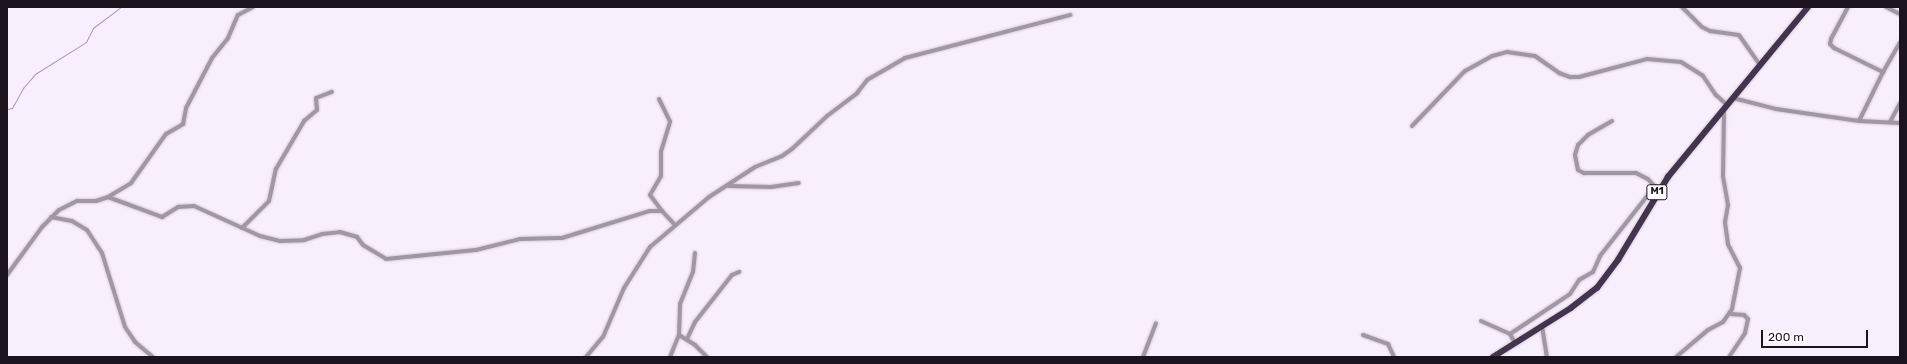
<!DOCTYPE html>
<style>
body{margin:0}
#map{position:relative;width:1907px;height:364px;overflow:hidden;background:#f8effc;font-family:Rubik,sans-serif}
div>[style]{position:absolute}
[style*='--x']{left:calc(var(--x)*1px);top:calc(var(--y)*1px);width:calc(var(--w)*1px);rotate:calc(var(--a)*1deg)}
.stream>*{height:1px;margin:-0.5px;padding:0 0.5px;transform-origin:0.5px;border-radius:0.5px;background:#b690c8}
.roads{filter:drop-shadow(0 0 1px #d5ccd8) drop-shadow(0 0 1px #d5ccd8)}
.minor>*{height:4px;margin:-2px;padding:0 2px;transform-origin:2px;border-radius:2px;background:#9f97a4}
.highway>*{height:5.5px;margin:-2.75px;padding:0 2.75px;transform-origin:2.75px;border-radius:2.75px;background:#44334c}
span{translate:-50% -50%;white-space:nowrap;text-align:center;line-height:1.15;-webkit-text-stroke:4px #fff;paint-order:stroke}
.shield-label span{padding:1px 3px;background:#fff;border:1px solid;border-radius:3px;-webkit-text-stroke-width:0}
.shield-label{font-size:10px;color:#1b141e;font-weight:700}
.frame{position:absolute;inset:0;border:8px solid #1b141e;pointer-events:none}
.scale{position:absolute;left:1761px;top:330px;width:107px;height:18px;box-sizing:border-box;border:2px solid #1b141e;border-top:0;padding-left:5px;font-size:12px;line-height:14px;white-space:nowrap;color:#1b141e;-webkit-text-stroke:3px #fff;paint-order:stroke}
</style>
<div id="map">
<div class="stream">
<div style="--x:7;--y:109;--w:5;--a:-11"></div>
<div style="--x:12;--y:108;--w:23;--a:-61"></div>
<div style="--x:23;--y:88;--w:18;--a:-49"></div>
<div style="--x:35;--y:74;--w:60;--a:-32.1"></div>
<div style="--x:86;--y:42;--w:16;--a:-63"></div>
<div style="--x:93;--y:28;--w:35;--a:-37"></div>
</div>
<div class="roads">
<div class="minor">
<div style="--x:1682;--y:7;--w:28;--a:45"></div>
<div style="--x:1702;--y:27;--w:9;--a:27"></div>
<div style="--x:1710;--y:31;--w:29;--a:8"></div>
<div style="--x:1739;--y:35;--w:37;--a:55"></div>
<div style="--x:1848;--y:7;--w:36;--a:118"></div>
<div style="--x:1831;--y:39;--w:5;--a:101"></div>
<div style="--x:1830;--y:44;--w:6;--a:45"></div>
<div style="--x:1834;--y:48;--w:55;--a:26.1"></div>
<div style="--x:1883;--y:72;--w:34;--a:-60"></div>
<div style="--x:1886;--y:7;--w:16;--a:27"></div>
<div style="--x:1733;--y:98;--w:44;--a:14.3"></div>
<div style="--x:1776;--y:109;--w:84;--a:8.2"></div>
<div style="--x:1859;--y:121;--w:41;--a:2.8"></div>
<div style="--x:659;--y:99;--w:25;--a:64"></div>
<div style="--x:670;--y:122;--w:31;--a:107"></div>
<div style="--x:661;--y:152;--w:24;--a:90"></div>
<div style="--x:661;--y:176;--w:22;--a:120"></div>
<div style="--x:650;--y:195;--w:20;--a:53"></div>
<div style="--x:1612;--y:121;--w:28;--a:150"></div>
<div style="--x:1588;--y:135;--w:14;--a:135"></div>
<div style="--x:1578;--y:145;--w:10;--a:107"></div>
<div style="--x:1575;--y:155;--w:15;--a:79"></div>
<div style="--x:1578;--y:170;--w:7;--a:27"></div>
<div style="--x:1584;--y:173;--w:52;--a:0"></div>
<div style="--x:1636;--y:173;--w:13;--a:27"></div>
<div style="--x:1648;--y:179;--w:15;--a:48"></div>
<div style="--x:1859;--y:121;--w:55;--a:-63.9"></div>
<div style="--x:1890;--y:122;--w:21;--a:-62"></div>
<div style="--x:1412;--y:126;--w:76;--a:-46.1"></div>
<div style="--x:1465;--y:71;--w:31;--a:-29"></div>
<div style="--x:1492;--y:56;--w:16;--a:-15"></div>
<div style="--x:1507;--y:52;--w:28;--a:8"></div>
<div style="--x:1535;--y:56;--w:29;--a:35"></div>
<div style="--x:1559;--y:73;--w:12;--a:20"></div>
<div style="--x:1570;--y:77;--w:9;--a:0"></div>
<div style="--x:1579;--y:77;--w:70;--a:-14.8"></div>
<div style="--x:1647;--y:59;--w:34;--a:5"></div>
<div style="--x:1681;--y:62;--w:26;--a:32"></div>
<div style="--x:1703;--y:76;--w:23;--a:56"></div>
<div style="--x:1716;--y:95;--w:15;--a:42"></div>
<div style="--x:729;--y:186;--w:42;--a:1.4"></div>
<div style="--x:771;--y:187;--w:28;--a:-8"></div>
<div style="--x:108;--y:197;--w:58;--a:20.3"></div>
<div style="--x:162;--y:217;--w:19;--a:-32"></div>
<div style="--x:178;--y:207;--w:16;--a:-4"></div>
<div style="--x:194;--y:206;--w:72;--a:24.4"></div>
<div style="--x:260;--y:236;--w:21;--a:14"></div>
<div style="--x:280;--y:241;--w:24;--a:-2"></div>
<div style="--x:304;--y:240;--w:19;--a:-18"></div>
<div style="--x:322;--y:234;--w:18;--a:-6"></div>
<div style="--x:340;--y:232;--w:18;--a:16"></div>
<div style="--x:357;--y:237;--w:10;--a:53"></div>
<div style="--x:363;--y:245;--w:27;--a:31"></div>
<div style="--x:386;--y:259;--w:90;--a:-5.7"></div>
<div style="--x:476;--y:250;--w:45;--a:-14"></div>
<div style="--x:520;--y:239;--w:42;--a:-1.4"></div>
<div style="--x:562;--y:238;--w:92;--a:-17.1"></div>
<div style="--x:650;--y:211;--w:12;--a:0"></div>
<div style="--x:662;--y:211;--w:19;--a:47"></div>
<div style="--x:51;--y:217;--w:21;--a:11"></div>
<div style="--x:72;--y:221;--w:17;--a:31"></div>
<div style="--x:87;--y:230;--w:27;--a:57"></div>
<div style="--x:102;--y:253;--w:77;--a:72.7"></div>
<div style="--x:125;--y:327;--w:18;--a:56"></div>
<div style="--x:135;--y:342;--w:23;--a:40"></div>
<div style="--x:242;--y:228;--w:38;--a:-45"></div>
<div style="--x:269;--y:201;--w:33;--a:-78"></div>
<div style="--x:276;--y:169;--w:56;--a:-59.7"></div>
<div style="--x:304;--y:121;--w:17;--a:-40"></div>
<div style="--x:317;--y:110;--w:12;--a:-95"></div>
<div style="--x:316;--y:98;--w:17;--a:-21"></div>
<div style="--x:7;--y:275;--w:59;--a:-53.9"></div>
<div style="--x:42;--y:227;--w:24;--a:-45"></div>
<div style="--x:59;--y:210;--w:20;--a:-27"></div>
<div style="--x:77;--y:201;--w:19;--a:0"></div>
<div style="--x:96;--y:201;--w:13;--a:-18"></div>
<div style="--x:108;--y:197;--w:27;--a:-31"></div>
<div style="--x:131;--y:183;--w:60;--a:-54.5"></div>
<div style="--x:166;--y:134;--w:20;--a:-30"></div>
<div style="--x:183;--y:124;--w:16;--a:-79"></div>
<div style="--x:186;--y:108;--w:56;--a:-62.5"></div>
<div style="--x:212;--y:58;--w:26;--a:-51"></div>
<div style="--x:228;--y:38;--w:25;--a:-67"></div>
<div style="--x:238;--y:15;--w:17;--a:-28"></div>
<div style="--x:1481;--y:321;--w:32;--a:24"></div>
<div style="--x:1510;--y:334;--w:10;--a:61"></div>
<div style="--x:1542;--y:326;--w:31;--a:81"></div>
<div style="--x:1510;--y:334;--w:72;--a:-33.7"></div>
<div style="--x:1570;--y:294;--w:17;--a:-57"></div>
<div style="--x:1579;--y:280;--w:16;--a:-30"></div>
<div style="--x:1593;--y:272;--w:17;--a:-66"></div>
<div style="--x:1600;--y:256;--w:89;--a:-51.8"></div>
<div style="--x:679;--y:335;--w:19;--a:32"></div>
<div style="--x:695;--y:345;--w:17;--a:45"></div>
<div style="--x:1363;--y:335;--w:27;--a:20"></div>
<div style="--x:1388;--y:344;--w:14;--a:65"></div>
<div style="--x:687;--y:339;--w:19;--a:-65"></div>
<div style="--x:695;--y:322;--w:60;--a:-51.8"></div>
<div style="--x:732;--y:275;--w:8;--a:-23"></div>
<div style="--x:586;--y:357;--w:26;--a:-50"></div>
<div style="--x:603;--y:337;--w:53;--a:-66.8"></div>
<div style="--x:624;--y:288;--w:49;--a:-57.6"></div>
<div style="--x:650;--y:247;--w:77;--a:-40.3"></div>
<div style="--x:709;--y:197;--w:55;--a:-33.1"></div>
<div style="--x:755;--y:167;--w:29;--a:-22"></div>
<div style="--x:782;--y:156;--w:12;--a:-35"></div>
<div style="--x:792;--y:149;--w:48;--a:-43.3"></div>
<div style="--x:827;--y:116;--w:38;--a:-37"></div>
<div style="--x:857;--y:93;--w:16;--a:-52"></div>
<div style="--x:867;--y:80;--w:44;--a:-30.1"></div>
<div style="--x:905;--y:58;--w:171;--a:-14.6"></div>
<div style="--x:670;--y:357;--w:24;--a:-68"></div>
<div style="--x:679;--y:335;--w:31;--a:-88"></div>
<div style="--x:680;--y:304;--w:35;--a:-68"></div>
<div style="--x:693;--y:272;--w:19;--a:-84"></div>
<div style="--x:1143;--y:357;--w:36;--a:-69"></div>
<div style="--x:1676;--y:357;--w:42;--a:-40.2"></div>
<div style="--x:1708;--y:330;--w:17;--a:-28"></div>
<div style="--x:1723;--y:322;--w:16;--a:-55"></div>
<div style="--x:1732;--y:309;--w:42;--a:-79"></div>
<div style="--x:1740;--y:268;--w:27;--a:-117"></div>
<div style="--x:1728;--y:244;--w:22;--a:-98"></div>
<div style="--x:1725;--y:222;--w:17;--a:-80"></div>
<div style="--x:1728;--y:205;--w:29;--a:-100"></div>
<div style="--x:1723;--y:176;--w:67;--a:-89.1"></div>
<div style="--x:1729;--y:357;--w:29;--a:-56"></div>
<div style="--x:1745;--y:333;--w:14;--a:-78"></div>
<div style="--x:1748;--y:319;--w:6;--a:-135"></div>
<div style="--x:1744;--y:315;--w:13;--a:-176"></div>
</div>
<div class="highway">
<div style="--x:1493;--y:357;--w:92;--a:-32.1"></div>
<div style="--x:1571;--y:308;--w:33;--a:-38"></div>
<div style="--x:1597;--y:288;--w:35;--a:-53"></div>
<div style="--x:1618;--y:260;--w:97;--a:-58.9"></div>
<div style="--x:1668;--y:177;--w:220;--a:-50.5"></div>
</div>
</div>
<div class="shield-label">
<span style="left:1657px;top:192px">M1</span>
</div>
<div class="frame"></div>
<div class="scale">200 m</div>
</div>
